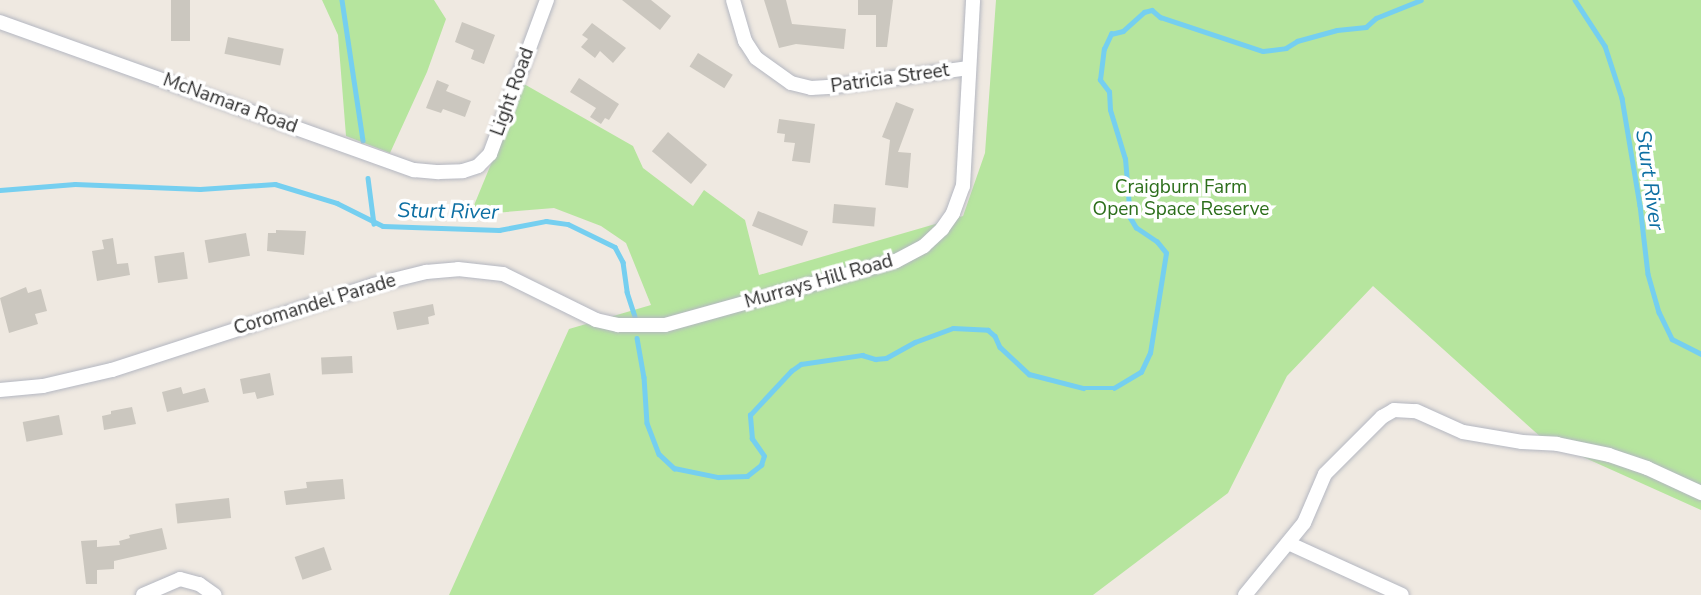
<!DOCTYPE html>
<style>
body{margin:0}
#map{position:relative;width:1701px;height:595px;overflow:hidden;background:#efe9e1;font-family:"Nunito Sans",sans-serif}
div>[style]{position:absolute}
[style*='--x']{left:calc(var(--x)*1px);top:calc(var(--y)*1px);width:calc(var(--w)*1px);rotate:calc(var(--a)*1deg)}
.green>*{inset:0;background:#b6e59e}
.stream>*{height:4.5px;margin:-2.25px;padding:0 2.25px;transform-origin:2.25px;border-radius:2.25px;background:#75cff0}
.building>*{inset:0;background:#cbc7bf;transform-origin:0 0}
.roads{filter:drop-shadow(0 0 2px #b4b7c1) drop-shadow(0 0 2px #b4b7c1)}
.street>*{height:14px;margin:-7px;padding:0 7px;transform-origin:7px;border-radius:7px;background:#fff}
span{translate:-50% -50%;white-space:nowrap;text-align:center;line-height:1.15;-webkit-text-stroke:7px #fff;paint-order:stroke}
.street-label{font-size:19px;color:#2e2e2e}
.park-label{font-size:19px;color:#2c6e1b}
.water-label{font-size:21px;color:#0d6fa3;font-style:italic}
</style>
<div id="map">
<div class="green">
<div style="clip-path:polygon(322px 0,434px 0,446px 19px,427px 72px,390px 153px,346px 136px,338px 35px)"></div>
<div style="clip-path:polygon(996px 0,1701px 0,1701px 510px,1543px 439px,1373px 286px,1287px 376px,1228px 493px,1093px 595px,449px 595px,569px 329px,651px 305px,626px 243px,601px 226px,554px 208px,470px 215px,524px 84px,633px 146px,643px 168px,693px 206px,704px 190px,745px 220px,759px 275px,963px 216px,985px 153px)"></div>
</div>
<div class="stream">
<div style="--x:342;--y:0;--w:142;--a:81.5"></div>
<div style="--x:1575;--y:0;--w:55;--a:56.9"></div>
<div style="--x:1605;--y:46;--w:55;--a:71.9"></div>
<div style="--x:1622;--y:98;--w:109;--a:80.5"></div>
<div style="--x:1640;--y:205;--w:69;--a:83.4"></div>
<div style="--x:1648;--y:274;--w:40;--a:74"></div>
<div style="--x:1659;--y:312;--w:30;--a:64"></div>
<div style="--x:1672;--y:339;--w:33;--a:27"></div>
<div style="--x:368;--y:178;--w:46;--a:82.6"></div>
<div style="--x:0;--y:190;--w:75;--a:-4.6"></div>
<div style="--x:75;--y:184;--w:125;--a:2.3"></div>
<div style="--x:200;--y:189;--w:75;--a:-3.8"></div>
<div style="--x:275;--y:184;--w:65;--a:17"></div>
<div style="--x:337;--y:203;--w:51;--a:26.6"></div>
<div style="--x:383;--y:226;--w:116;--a:2"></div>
<div style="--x:499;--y:230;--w:48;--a:-10.8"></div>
<div style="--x:546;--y:221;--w:22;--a:8"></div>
<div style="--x:568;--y:224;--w:52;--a:26.1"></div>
<div style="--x:615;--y:247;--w:17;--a:62"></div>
<div style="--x:623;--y:262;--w:30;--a:82"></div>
<div style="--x:627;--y:292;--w:26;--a:72"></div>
<div style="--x:637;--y:338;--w:40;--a:80"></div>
<div style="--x:644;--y:377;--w:46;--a:86.3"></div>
<div style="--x:647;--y:423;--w:33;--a:69"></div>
<div style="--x:659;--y:454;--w:21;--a:43"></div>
<div style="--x:674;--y:468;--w:45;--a:11.6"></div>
<div style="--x:718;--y:477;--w:29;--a:-2"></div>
<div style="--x:747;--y:476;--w:18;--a:-38"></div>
<div style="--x:761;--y:465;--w:9;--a:-72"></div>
<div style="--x:764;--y:456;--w:21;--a:-125"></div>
<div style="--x:752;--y:439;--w:24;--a:-95"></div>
<div style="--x:750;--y:415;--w:60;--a:-47"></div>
<div style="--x:791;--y:371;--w:12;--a:-35"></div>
<div style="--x:801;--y:364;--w:62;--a:-8.4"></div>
<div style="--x:862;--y:355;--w:14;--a:17"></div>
<div style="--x:875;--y:359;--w:11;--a:-5"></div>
<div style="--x:886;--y:358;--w:33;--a:-29"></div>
<div style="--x:915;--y:342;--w:40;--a:-20.2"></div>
<div style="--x:953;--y:328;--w:35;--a:3"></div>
<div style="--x:988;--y:330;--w:9;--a:41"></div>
<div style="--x:995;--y:336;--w:12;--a:66"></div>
<div style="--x:1000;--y:347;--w:40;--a:43"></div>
<div style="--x:1029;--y:374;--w:56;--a:14.5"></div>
<div style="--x:1083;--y:388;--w:31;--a:0"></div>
<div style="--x:1114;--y:388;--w:31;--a:-31"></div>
<div style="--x:1141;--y:372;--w:21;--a:-65"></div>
<div style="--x:1150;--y:353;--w:101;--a:-80.9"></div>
<div style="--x:1166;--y:253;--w:14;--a:-129"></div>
<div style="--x:1157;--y:242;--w:25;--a:-146"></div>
<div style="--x:1136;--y:228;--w:12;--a:-121"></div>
<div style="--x:1130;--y:218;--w:59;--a:-94.8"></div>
<div style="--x:1125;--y:159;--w:51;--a:-107"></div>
<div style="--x:1110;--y:110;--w:18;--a:-93"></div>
<div style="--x:1109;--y:92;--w:15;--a:-127"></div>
<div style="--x:1100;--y:80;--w:31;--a:-83"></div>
<div style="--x:1104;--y:49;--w:17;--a:-65"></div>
<div style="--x:1111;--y:34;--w:12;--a:-14"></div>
<div style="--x:1123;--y:31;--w:28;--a:-42"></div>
<div style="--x:1144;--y:12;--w:8;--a:-14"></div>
<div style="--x:1152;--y:10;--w:11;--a:41"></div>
<div style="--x:1160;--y:17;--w:108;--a:18.3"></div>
<div style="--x:1263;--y:51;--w:23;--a:-7"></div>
<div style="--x:1286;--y:48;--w:13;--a:-32"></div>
<div style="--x:1297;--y:41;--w:41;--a:-15.4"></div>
<div style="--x:1337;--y:30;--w:29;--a:-6"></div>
<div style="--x:1366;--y:27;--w:13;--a:-42"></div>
<div style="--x:1376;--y:18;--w:48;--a:-21.8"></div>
</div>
<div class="building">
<div style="left:171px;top:0;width:19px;height:41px"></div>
<div style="clip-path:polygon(622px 0,651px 0,671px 16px,660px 30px)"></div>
<div style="clip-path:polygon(764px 0,786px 0,792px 24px,846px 29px,844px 49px,796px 44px,779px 48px)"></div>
<div style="clip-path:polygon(858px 0,893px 0,887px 47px,876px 47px,876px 15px,858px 15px)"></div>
<div style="clip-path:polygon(462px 22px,495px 35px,484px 64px,471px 59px,474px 50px,455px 42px)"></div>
<div style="clip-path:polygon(592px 23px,626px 48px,613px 63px,600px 51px,595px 58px,581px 47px,588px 39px,582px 35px)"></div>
<div style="left:228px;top:37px;width:57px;height:17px;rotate:12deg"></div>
<div style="left:698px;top:53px;width:41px;height:16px;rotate:32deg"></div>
<div style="clip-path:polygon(579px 78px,619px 104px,609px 120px,605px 118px,601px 124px,590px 117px,596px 108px,570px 92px)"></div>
<div style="clip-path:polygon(437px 80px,449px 85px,446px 91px,471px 101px,465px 117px,443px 109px,441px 113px,426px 108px)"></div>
<div style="clip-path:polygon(896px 102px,914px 109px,898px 152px,911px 153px,908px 188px,885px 185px,890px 140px,882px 137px)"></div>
<div style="clip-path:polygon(779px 119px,815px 124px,810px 163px,792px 161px,795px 143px,784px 142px,785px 134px,777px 133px)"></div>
<div style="left:668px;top:132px;width:51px;height:25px;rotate:40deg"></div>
<div style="left:834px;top:204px;width:42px;height:19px;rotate:5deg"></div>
<div style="left:758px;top:211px;width:54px;height:16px;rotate:22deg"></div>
<div style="clip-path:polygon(276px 230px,306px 231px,304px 255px,267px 251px,268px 233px,276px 233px)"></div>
<div style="left:246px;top:233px;width:23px;height:42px;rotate:80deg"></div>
<div style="clip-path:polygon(113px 238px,117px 264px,128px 263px,130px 275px,97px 281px,92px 251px,104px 249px,102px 240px)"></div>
<div style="left:184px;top:252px;width:27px;height:30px;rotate:82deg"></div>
<div style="clip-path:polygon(26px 287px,28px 293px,41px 289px,47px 311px,35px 314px,38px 324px,9px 333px,0 298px)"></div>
<div style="clip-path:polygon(433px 304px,435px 315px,428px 317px,429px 324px,397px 330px,393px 312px)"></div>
<div style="left:352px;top:356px;width:17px;height:31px;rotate:87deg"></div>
<div style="clip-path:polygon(270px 373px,274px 395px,257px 399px,255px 392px,243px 394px,240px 379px)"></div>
<div style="clip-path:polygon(181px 387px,183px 394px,205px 388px,209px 402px,167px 412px,162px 392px)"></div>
<div style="clip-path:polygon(132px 407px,136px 424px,104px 430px,102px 416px,111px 414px,111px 411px)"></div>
<div style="left:59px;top:415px;width:20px;height:37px;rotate:79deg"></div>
<div style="clip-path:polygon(343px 479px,345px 499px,286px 505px,284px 491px,307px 488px,306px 482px)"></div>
<div style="left:229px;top:498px;width:20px;height:54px;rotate:84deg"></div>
<div style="clip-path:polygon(162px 528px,167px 549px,114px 561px,114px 569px,97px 570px,97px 584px,86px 584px,81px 541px,97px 540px,97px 547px,120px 545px,119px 541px,130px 538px,129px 535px)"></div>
<div style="left:324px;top:547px;width:24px;height:31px;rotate:71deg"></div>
</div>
<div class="roads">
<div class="street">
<div style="--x:733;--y:0;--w:43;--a:73.7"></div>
<div style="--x:745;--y:41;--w:20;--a:57"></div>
<div style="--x:756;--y:58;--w:43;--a:35.5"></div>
<div style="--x:791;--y:83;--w:21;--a:14"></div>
<div style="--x:811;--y:88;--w:17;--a:-3"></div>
<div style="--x:828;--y:87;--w:142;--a:-7.7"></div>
<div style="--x:0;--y:22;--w:440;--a:19.7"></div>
<div style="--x:414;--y:170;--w:25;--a:5"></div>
<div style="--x:439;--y:172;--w:24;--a:-2"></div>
<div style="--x:463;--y:171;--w:16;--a:-18"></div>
<div style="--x:478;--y:166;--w:17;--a:-45"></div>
<div style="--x:490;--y:154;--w:164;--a:-69.7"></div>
<div style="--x:0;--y:390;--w:43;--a:-5.3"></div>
<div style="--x:43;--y:386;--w:71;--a:-13.1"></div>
<div style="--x:112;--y:370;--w:274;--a:-18"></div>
<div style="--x:373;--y:285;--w:55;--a:-13.8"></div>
<div style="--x:426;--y:272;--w:32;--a:-5"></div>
<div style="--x:458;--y:269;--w:45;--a:6.3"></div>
<div style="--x:503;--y:274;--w:104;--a:26.3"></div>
<div style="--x:596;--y:320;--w:23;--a:13"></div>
<div style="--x:618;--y:325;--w:47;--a:0"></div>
<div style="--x:665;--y:325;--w:240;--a:-15.5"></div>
<div style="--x:896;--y:261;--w:32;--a:-28"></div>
<div style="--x:924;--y:246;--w:25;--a:-43"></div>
<div style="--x:942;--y:229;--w:19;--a:-55"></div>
<div style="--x:953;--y:213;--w:29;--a:-70"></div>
<div style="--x:963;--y:186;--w:186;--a:-86.9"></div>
<div style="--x:1288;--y:543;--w:125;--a:24.5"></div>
<div style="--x:143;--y:595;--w:40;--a:-23.4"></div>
<div style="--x:180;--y:579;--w:20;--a:15"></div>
<div style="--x:199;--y:584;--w:19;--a:35"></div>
<div style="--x:1245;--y:595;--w:93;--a:-50.7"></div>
<div style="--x:1304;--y:523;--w:53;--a:-66.8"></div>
<div style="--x:1325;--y:474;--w:81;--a:-45"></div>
<div style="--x:1382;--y:417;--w:14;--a:-30"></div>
<div style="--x:1394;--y:410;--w:22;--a:3"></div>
<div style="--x:1416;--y:411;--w:51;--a:24.1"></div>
<div style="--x:1463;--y:432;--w:60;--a:9.6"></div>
<div style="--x:1522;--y:442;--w:35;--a:3"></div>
<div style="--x:1557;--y:444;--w:53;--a:11.9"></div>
<div style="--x:1609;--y:455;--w:40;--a:18.9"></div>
<div style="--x:1647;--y:468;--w:60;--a:24.8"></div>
</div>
</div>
<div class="street-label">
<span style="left:890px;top:79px;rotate:-8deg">Patricia Street</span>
<span style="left:513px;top:92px;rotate:-70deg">Light Road</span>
<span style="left:230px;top:104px;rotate:20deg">McNamara Road</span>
<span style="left:819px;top:282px;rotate:-16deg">Murrays Hill Road</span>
<span style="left:315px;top:305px;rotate:-17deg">Coromandel Parade</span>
</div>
<div class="park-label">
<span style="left:1181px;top:199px">Craigburn Farm<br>Open Space Reserve</span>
</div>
<div class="water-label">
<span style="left:1650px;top:180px;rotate:82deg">Sturt River</span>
<span style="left:448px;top:211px;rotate:1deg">Sturt River</span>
</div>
</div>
